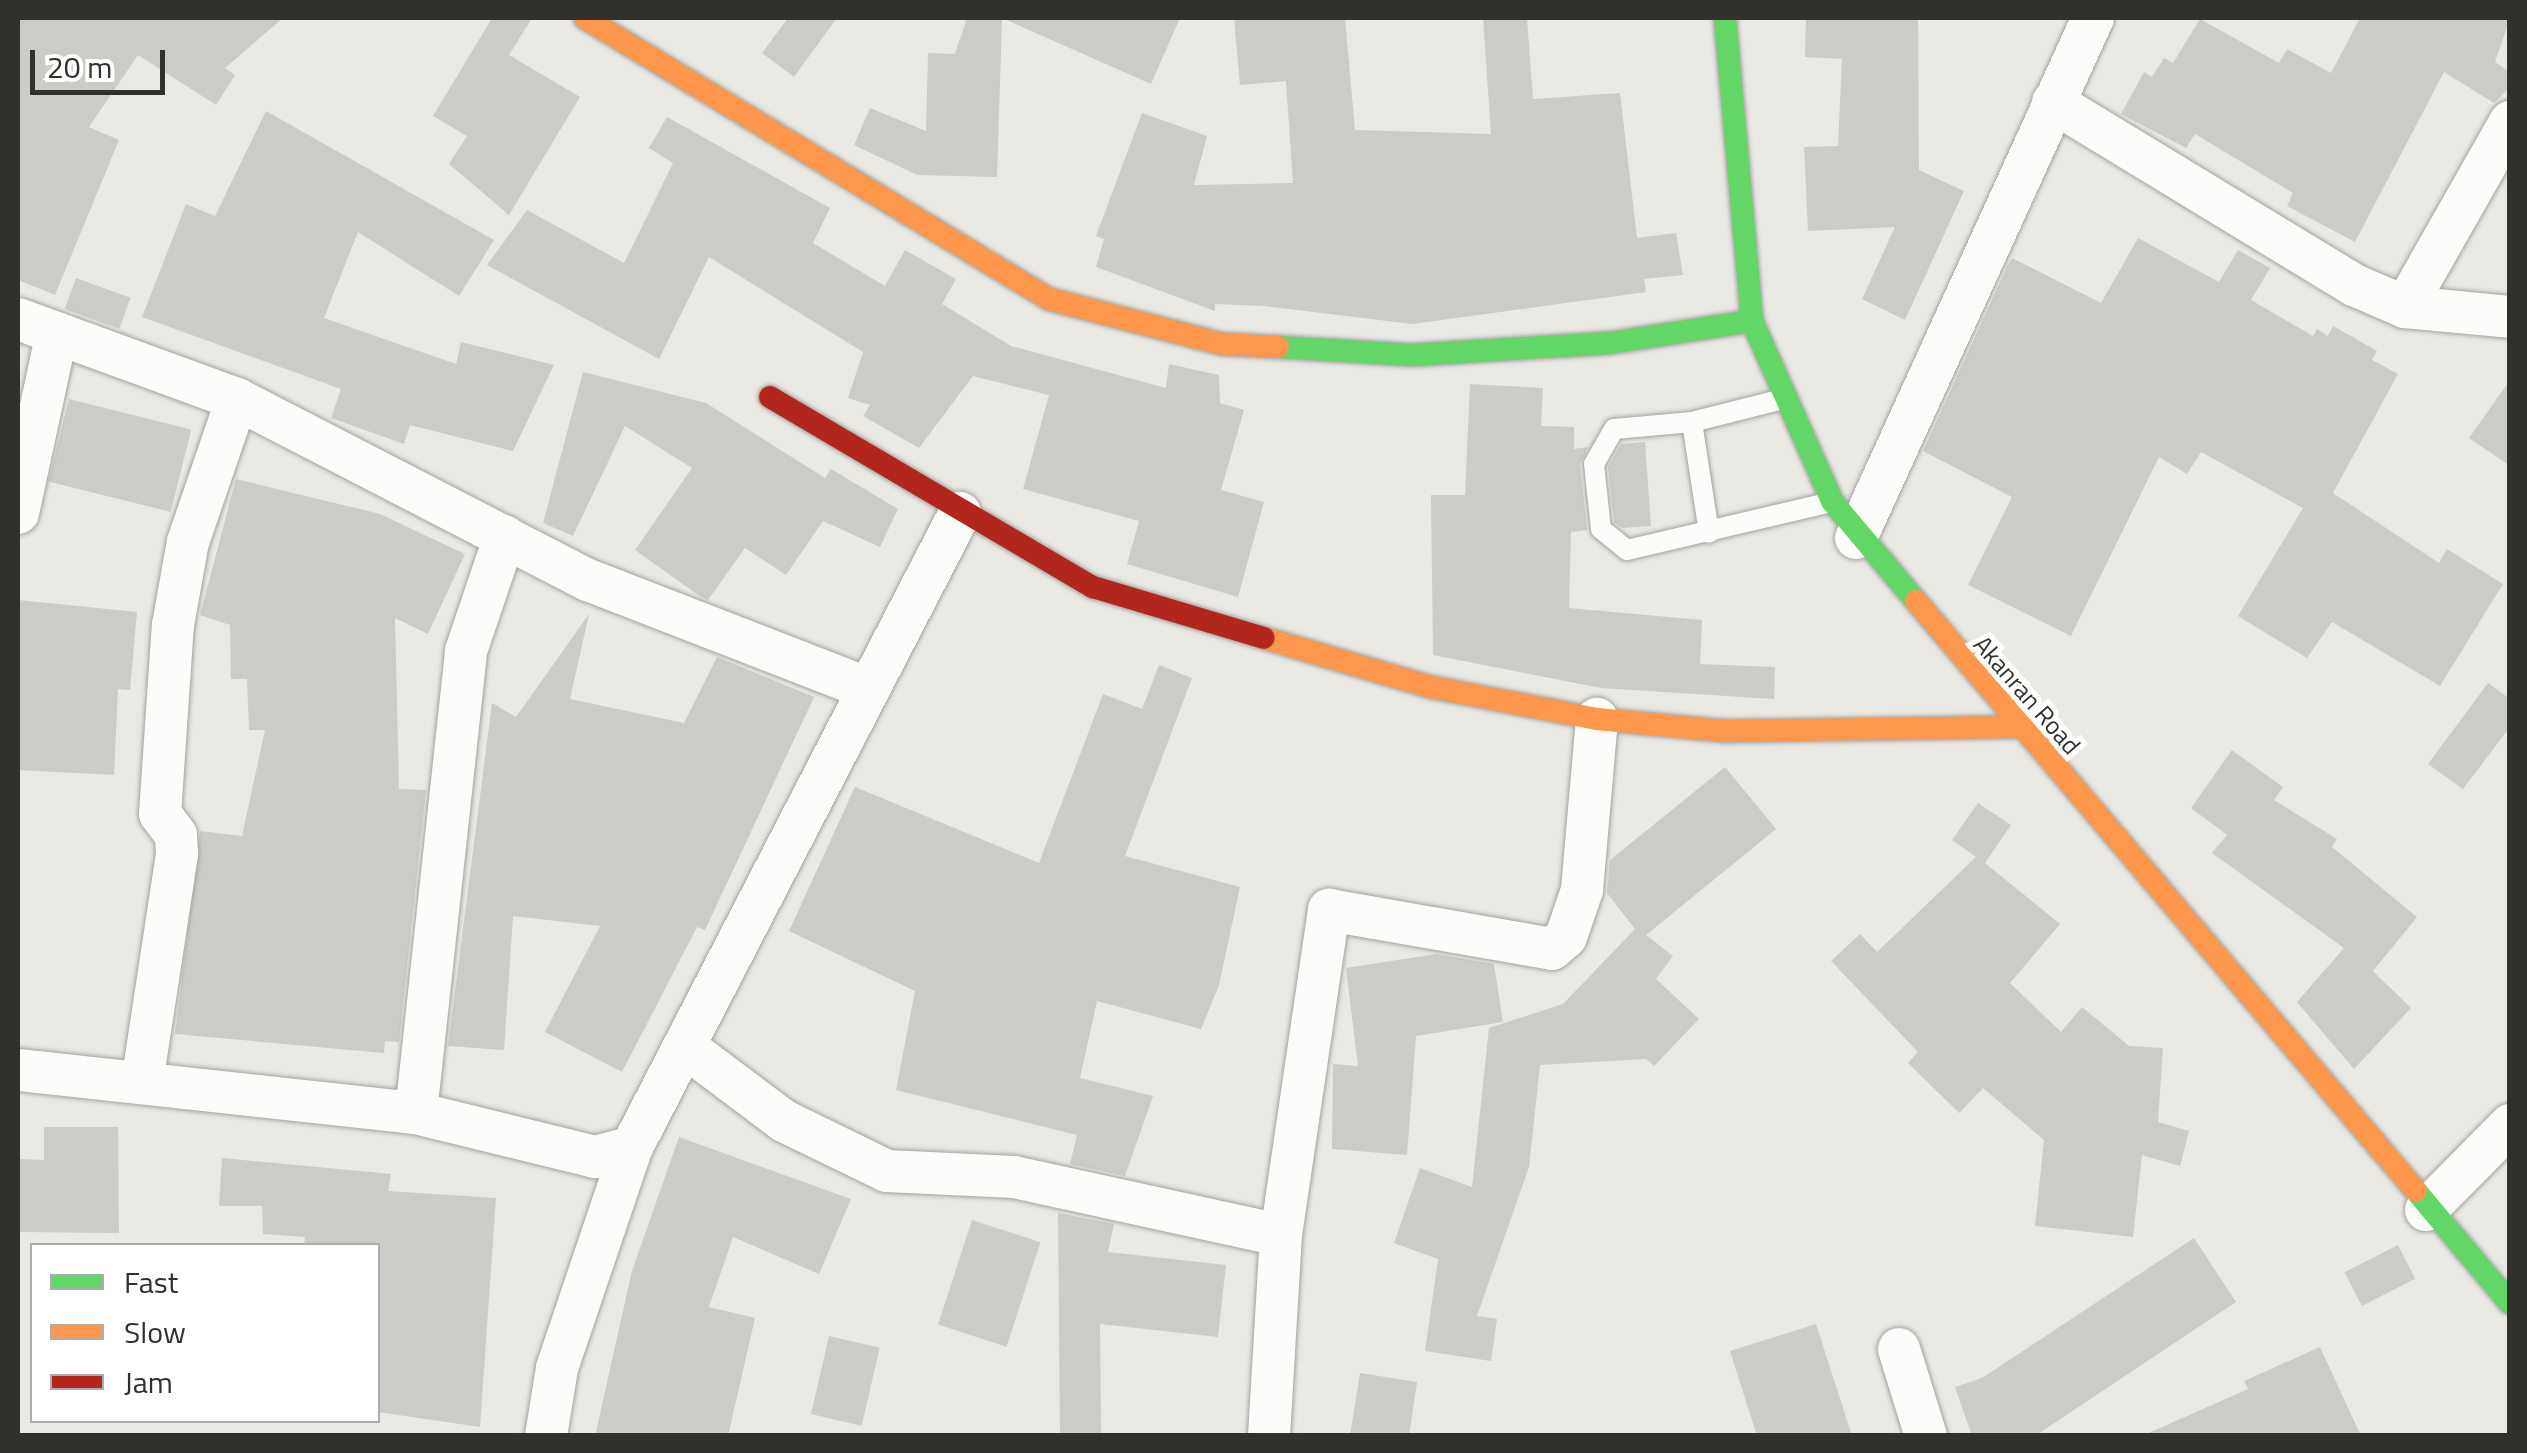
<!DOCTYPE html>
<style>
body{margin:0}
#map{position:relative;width:2527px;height:1453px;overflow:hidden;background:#eae9e4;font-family:"Titillium Web",sans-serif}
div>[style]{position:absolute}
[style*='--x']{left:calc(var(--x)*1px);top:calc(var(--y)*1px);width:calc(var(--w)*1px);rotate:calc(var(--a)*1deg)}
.building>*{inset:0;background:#cccbc6;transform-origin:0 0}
.roads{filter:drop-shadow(0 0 2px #a4a39f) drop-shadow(0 0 2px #a4a39f)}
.lane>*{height:20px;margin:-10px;padding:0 10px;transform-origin:10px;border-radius:10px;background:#fcfcfb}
.street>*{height:42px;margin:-21px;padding:0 21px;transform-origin:21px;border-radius:21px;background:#fcfcfb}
.fast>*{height:22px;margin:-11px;padding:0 11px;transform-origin:11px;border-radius:11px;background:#63d668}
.slow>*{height:22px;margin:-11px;padding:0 11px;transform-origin:11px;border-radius:11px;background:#ff974d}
.jam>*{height:22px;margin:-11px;padding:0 11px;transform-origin:11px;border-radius:11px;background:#b3261e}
span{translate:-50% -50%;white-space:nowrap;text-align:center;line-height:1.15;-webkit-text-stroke:10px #fff;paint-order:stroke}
.street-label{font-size:25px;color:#31302c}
.frame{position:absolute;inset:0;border:20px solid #31302c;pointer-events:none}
.legend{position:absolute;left:30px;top:1243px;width:350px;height:180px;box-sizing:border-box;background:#fff;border:2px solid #adacab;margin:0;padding:12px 18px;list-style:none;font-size:30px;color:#31302c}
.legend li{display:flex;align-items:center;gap:20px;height:50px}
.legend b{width:50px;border:2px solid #adacab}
.scale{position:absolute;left:30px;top:50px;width:135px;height:45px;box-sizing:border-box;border:5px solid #31302c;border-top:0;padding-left:12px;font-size:30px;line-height:35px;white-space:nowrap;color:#31302c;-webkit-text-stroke:8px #fff;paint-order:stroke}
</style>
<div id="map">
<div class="building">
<div style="clip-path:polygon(18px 18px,283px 18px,225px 68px,235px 75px,216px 105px,138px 55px,89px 127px,119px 140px,55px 295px,18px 280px)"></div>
<div style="clip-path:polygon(492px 18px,532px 18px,509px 55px,580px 97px,509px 215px,449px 164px,467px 136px,433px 116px)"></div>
<div style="clip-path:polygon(788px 18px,837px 18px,794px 77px,762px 53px)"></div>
<div style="clip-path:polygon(967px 18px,1180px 18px,1151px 84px,1002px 18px,997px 177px,917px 175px,854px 145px,870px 108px,926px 131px,928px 53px,955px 54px)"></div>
<div style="clip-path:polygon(1234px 18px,1345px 18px,1355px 130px,1491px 134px,1483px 18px,1527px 18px,1533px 99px,1620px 93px,1637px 238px,1676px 233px,1683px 275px,1644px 279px,1646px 292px,1412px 324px,1264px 306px,1215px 304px,1215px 311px,1096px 267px,1104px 239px,1096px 236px,1142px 113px,1207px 136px,1194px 185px,1293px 183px,1286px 81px,1240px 85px)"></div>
<div style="clip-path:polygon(1806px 18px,1918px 18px,1919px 170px,1964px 191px,1905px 320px,1862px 299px,1895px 227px,1808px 231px,1804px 147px,1838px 146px,1842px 59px,1805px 57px)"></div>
<div style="clip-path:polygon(2360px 18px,2510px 18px,2495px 62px,2510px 72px,2510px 87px,2494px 103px,2444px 72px,2355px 242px,2287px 206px,2293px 193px,2195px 134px,2186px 148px,2121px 114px,2144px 72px,2152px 77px,2164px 58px,2173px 63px,2200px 19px,2279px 63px,2287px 49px,2331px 73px)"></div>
<div style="clip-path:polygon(266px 111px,494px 240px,459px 296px,358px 232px,324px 318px,456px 364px,461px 342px,554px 365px,513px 451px,410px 425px,404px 444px,331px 418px,341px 389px,142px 317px,186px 204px,215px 216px)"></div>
<div style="clip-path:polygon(667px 117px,830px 208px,813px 243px,885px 286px,905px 250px,956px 279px,942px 304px,1011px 346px,1166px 388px,1169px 364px,1219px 375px,1220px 403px,1244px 410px,1221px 490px,1264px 502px,1238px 597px,1127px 564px,1139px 521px,1023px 489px,1049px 395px,973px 376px,919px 448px,863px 416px,870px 405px,848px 398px,863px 352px,709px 257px,659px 359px,487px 265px,527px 210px,624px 263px,673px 163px,649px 148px)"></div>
<div style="clip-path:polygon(2138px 238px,2219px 282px,2238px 250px,2270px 268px,2251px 300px,2313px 336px,2317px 329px,2328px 336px,2333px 326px,2377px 351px,2372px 360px,2398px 374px,2333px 493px,2439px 563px,2447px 549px,2503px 584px,2440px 686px,2332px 622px,2307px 658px,2238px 616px,2303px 508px,2201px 452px,2187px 474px,2159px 457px,2071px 636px,1968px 585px,2012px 497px,1923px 451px,2007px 267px,2012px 258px,2101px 303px)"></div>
<div style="left:76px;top:278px;width:58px;height:33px;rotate:20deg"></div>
<div style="clip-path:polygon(583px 372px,706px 403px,825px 478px,831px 469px,898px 509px,880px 547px,823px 521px,786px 575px,745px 548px,708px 600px,701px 597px,635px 550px,692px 468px,625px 426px,573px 536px,543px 523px)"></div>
<div style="clip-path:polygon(2510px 380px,2510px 466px,2469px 438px)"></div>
<div style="clip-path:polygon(1470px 384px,1543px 388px,1541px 426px,1574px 427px,1574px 449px,1588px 447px,1580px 465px,1587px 530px,1571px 532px,1569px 608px,1702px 620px,1700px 664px,1775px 667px,1774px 699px,1601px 688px,1433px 655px,1431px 495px,1465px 495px)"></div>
<div style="left:69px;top:399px;width:126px;height:85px;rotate:14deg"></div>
<div style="clip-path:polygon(1645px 442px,1651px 526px,1622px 528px,1614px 522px,1608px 467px,1621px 444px)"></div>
<div style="clip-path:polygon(236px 479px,380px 514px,465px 554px,428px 634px,395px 618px,399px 789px,426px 790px,399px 1042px,385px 1041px,384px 1053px,175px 1034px,200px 831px,242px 836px,265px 730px,249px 730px,247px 679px,231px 679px,230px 625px,200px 615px)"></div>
<div style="clip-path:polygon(18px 600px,137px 612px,130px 690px,118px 689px,114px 775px,18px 770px)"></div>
<div style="clip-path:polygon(589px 614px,570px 699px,684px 723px,717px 657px,814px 697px,705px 930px,697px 927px,622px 1072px,545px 1032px,600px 926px,513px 916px,504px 1050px,448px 1046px,492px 703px,516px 717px)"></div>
<div style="clip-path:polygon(1159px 665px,1192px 678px,1125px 856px,1240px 887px,1219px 985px,1201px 1029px,1097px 1001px,1080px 1078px,1153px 1096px,1125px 1176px,1070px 1164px,1077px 1135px,896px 1090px,915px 991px,789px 931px,855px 787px,1039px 863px,1103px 694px,1142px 709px)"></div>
<div style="clip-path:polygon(2488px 683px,2510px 699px,2510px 727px,2463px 789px,2428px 764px)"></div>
<div style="clip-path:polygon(2232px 750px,2283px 787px,2274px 800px,2337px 839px,2332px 847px,2417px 917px,2373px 971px,2411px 1008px,2354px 1069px,2297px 1002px,2344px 948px,2212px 853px,2227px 835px,2191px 808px)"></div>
<div style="clip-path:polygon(1725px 767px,1776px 829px,1646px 935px,1673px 956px,1656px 979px,1699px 1019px,1654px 1066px,1646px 1059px,1540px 1065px,1529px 1167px,1477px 1316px,1497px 1319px,1491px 1361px,1425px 1351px,1438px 1259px,1394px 1243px,1420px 1168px,1472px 1187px,1489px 1028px,1563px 1004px,1635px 929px,1607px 893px,1610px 860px)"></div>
<div style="clip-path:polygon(1978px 803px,2011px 825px,1985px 863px,2060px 924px,2010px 983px,2061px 1032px,2082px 1007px,2129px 1046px,2163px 1048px,2158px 1122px,2189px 1131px,2180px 1166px,2142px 1155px,2133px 1237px,2035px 1226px,2044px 1140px,1983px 1088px,1959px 1113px,1908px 1063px,1918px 1052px,1831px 961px,1860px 934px,1877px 952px,1976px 857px,1952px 840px)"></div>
<div style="clip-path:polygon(1436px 954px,1494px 964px,1503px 1022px,1416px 1036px,1407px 1155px,1332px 1149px,1333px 1064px,1358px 1066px,1346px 968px)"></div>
<div style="clip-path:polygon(44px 1127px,118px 1127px,119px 1233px,18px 1232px,18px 1159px,44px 1160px)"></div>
<div style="clip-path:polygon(679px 1137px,851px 1199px,819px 1274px,733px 1237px,709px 1307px,755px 1318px,728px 1436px,595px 1436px,632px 1271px)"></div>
<div style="clip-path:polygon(222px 1158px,391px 1174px,388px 1191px,496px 1198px,480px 1427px,378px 1412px,378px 1246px,304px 1246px,305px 1237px,263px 1234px,262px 1206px,219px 1206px)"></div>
<div style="clip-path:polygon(1058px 1213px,1114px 1224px,1108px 1252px,1226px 1265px,1218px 1337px,1100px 1324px,1101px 1436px,1060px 1436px)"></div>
<div style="left:972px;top:1220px;width:72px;height:110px;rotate:18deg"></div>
<div style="clip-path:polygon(2194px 1238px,2236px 1302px,2035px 1436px,1972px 1436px,1955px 1387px,1982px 1378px)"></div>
<div style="left:2398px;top:1245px;width:38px;height:60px;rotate:63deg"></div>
<div style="clip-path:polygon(1816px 1324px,1852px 1436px,1757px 1436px,1730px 1351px)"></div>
<div style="left:829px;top:1336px;width:52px;height:80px;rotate:13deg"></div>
<div style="clip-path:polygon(2320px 1347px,2361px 1436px,2142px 1436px,2248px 1389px,2244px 1381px)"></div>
<div style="clip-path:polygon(1360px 1373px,1417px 1382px,1409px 1436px,1350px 1436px)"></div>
</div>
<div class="roads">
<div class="lane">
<div style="--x:1783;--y:399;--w:94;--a:165.8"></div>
<div style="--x:1692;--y:422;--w:78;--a:174.9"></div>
<div style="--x:1614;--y:429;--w:40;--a:119.7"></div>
<div style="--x:1594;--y:464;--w:65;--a:83.9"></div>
<div style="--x:1601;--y:529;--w:33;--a:39"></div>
<div style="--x:1627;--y:550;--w:210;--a:-13.2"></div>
<div style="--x:1692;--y:422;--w:112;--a:81.3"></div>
</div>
<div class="street">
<div style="--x:2053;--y:102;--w:352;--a:31.3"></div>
<div style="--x:2354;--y:285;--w:56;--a:23.3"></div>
<div style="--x:2405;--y:307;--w:105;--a:5.4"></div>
<div style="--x:2405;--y:307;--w:213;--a:-60.4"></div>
<div style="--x:18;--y:319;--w:233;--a:20.1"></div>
<div style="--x:237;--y:399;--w:395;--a:27.3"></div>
<div style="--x:588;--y:580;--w:296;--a:21.2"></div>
<div style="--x:18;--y:513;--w:184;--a:-77.8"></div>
<div style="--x:1856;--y:538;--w:571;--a:-65.5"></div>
<div style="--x:688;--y:1049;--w:120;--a:36.9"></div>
<div style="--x:784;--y:1121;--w:114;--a:25.9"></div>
<div style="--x:887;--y:1171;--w:127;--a:2.7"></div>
<div style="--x:1014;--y:1177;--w:273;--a:12.3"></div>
<div style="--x:18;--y:1070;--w:400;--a:6.2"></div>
<div style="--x:416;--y:1113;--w:184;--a:13.8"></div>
<div style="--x:595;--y:1157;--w:38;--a:-15"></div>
<div style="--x:142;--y:1083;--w:232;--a:-81.3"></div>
<div style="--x:177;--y:854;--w:19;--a:-93"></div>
<div style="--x:176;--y:835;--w:26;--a:-127"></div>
<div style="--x:160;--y:814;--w:189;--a:-86.1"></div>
<div style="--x:173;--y:625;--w:84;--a:-79.8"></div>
<div style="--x:188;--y:542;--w:151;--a:-71.1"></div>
<div style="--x:416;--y:1113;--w:465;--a:-83.8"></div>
<div style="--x:466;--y:651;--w:121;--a:-71.3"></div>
<div style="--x:2426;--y:1210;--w:120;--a:-45.3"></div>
<div style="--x:1899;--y:1349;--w:91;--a:72.8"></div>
<div style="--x:546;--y:1436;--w:69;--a:-80.8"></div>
<div style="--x:557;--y:1368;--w:233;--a:-71.3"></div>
<div style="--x:632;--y:1147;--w:714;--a:-62.65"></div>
<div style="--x:1269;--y:1436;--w:201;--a:-86.6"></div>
<div style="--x:1281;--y:1235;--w:329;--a:-81.6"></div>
<div style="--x:1329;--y:910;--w:226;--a:9.9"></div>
<div style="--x:1552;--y:949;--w:18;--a:-41"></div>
<div style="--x:1566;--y:937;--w:50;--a:-71.2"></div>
<div style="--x:1582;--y:890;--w:172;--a:-85"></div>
</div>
<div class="fast">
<div style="--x:1725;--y:18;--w:304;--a:84.9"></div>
<div style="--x:1752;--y:321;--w:197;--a:66"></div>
<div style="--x:1832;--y:501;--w:131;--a:50"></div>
<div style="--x:1278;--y:347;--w:134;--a:3.4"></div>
<div style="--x:1412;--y:355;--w:198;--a:-3.5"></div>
<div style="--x:1610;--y:343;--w:144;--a:-8.8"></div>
<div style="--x:2416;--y:1191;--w:146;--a:50"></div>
</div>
<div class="slow">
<div style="--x:585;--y:18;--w:542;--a:31.2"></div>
<div style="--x:1049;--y:299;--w:179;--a:14.6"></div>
<div style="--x:1222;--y:344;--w:56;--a:3.1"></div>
<div style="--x:1916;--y:601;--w:773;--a:49.72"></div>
<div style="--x:1264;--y:638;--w:174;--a:16.4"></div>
<div style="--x:1431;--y:687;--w:169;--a:10.9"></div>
<div style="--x:1597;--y:719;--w:129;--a:5.4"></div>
<div style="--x:1725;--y:731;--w:295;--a:-0.8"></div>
</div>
<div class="jam">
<div style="--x:770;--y:397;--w:375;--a:30.5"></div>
<div style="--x:1093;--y:587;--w:178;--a:16.6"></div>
</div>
</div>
<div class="street-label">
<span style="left:2027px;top:695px;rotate:49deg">Akanran Road</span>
</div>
<div class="frame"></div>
<ul class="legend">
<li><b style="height:12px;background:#63d668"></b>Fast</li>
<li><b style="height:12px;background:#ff974d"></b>Slow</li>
<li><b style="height:12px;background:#b3261e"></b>Jam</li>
</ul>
<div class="scale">20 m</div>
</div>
